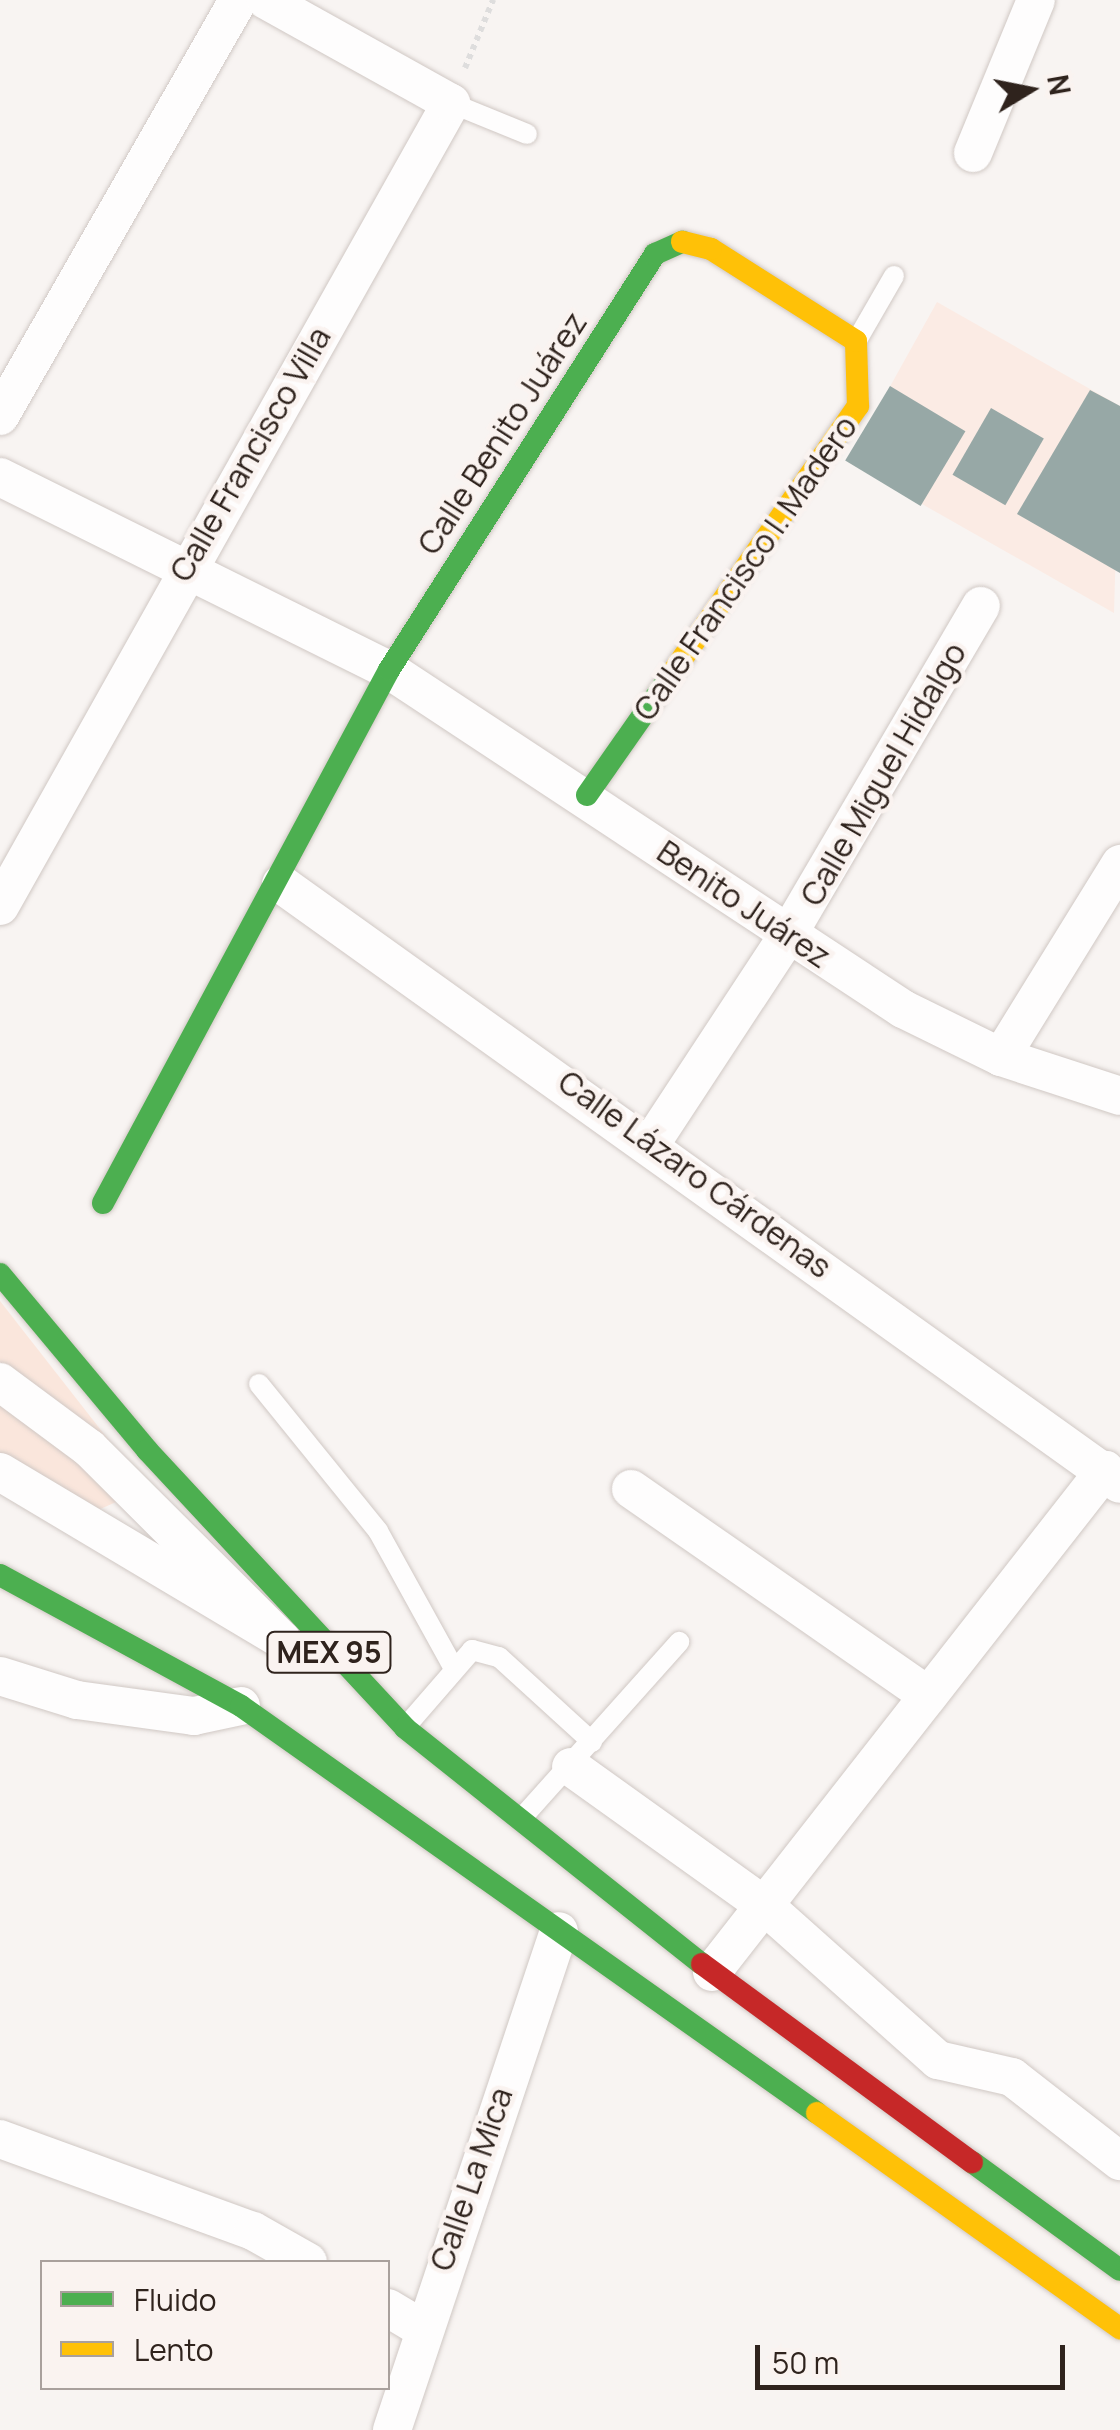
<!DOCTYPE html>
<meta charset="utf-8">
<style>
body{margin:0}
#map{position:relative;width:1120px;height:2430px;overflow:hidden;background:#f8f4f2;font-family:Manrope,sans-serif}
div>[style]{position:absolute}
[style*='--x']{left:calc(var(--x)*1px);top:calc(var(--y)*1px);width:calc(var(--w)*1px);rotate:calc(var(--a)*1deg)}
.built>*{inset:0;background:#fbebe4}
.green>*{inset:0;background:#fae6dc}
.building>*{inset:0;background:#97a8a6;transform-origin:0 0}
.path>*{height:6px;margin-top:-3px;transform-origin:0;background:repeating-linear-gradient(90deg,#dedddd 0 5px,transparent 0 10px)}
.roads{filter:drop-shadow(0 0 2px #d0c8c4) drop-shadow(0 0 2px #d0c8c4)}
.lane>*{height:20px;margin:-10px;padding:0 10px;transform-origin:10px;border-radius:10px;background:#fefdfd}
.street>*{height:38px;margin:-19px;padding:0 19px;transform-origin:19px;border-radius:19px;background:#fefdfd}
.fast>*{height:22px;margin:-11px;padding:0 11px;transform-origin:11px;border-radius:11px;background:#4caf50}
.slow>*{height:22px;margin:-11px;padding:0 11px;transform-origin:11px;border-radius:11px;background:#ffc107}
.jam>*{height:22px;margin:-11px;padding:0 11px;transform-origin:11px;border-radius:11px;background:#c62828}
span{translate:-50% -50%;white-space:nowrap;text-align:center;line-height:1.15;-webkit-text-stroke:9px #faf3f0;paint-order:stroke}
.shield-label span{padding:2px 8px;background:#faf3f0;border:2px solid;border-radius:8px;-webkit-text-stroke-width:0}
.shield-label{font-size:30px;color:#2f231d;font-weight:700}
.street-label{font-size:32px;color:#2f231d}
.legend{position:absolute;left:40px;top:2260px;width:350px;height:130px;box-sizing:border-box;background:#faf3f0;border:2px solid #a9a09c;margin:0;padding:12px 18px;list-style:none;font-size:30px;color:#2f231d}
.legend li{display:flex;align-items:center;gap:20px;height:50px}
.legend b{width:50px;border:2px solid #a9a09c}
.north{position:absolute;left:980px;top:40px;width:100px;height:100px;-webkit-text-stroke:8px #faf3f0;paint-order:stroke;rotate:80deg;font-size:28px;font-weight:700;line-height:40px;text-align:center;color:#2f231d}
.north::after{content:'';display:block;margin:auto;width:35px;height:45px;background:#2f231d;clip-path:polygon(50% 0,100% 100%,50% 72%,0 100%)}
.scale{position:absolute;left:755px;top:2345px;width:310px;height:45px;box-sizing:border-box;border:5px solid #2f231d;border-top:0;padding-left:12px;font-size:30px;line-height:35px;white-space:nowrap;color:#2f231d;-webkit-text-stroke:8px #faf3f0;paint-order:stroke}
</style>
<div id="map">
<div class="built">
<div style="clip-path:polygon(937px 302px,1120px 406px,1114px 613px,848px 462px)"></div>
</div>
<div class="green">
<div style="clip-path:polygon(0 1301px,111px 1443px,116px 1502px,76px 1520px,0 1489px)"></div>
</div>
<div class="building">
<div style="left:890px;top:386px;width:88px;height:87px;rotate:31deg"></div>
<div style="clip-path:polygon(1090px 390px,1120px 406px,1120px 573px,1017px 514px)"></div>
<div style="left:991px;top:408px;width:61px;height:77px;rotate:30deg"></div>
</div>
<div class="path">
<div style="--x:465;--y:68;--w:74;--a:-67.6"></div>
</div>
<div class="roads">
<div class="lane">
<div style="--x:451;--y:103;--w:82;--a:22.2"></div>
<div style="--x:857;--y:340;--w:74;--a:-60"></div>
<div style="--x:259;--y:1384;--w:189;--a:51"></div>
<div style="--x:378;--y:1531;--w:153;--a:61.1"></div>
<div style="--x:408;--y:1724;--w:98;--a:-49.1"></div>
<div style="--x:472;--y:1650;--w:28;--a:15"></div>
<div style="--x:499;--y:1657;--w:126;--a:42.4"></div>
<div style="--x:520;--y:1820;--w:239;--a:-48.2"></div>
</div>
<div class="street">
<div style="--x:973;--y:153;--w:165;--a:-67.6"></div>
<div style="--x:0;--y:416;--w:479;--a:-60.2"></div>
<div style="--x:0;--y:477;--w:434;--a:26.4"></div>
<div style="--x:389;--y:670;--w:616;--a:33.41"></div>
<div style="--x:903;--y:1009;--w:109;--a:26.1"></div>
<div style="--x:1001;--y:1057;--w:125;--a:18.1"></div>
<div style="--x:281;--y:884;--w:1031;--a:35.57"></div>
<div style="--x:0;--y:906;--w:921;--a:-60.68"></div>
<div style="--x:451;--y:103;--w:212;--a:-150.9"></div>
<div style="--x:1001;--y:1057;--w:227;--a:-58.3"></div>
<div style="--x:652;--y:1142;--w:244;--a:-56.7"></div>
<div style="--x:786;--y:938;--w:385;--a:-59.6"></div>
<div style="--x:0;--y:1382;--w:111;--a:36.6"></div>
<div style="--x:89;--y:1448;--w:272;--a:44.9"></div>
<div style="--x:282;--y:1640;--w:328;--a:-149.2"></div>
<div style="--x:631;--y:1489;--w:361;--a:34.8"></div>
<div style="--x:0;--y:1676;--w:81;--a:17.3"></div>
<div style="--x:77;--y:1700;--w:118;--a:7.8"></div>
<div style="--x:194;--y:1716;--w:48;--a:-12"></div>
<div style="--x:571;--y:1767;--w:239;--a:35.6"></div>
<div style="--x:765;--y:1906;--w:232;--a:41.7"></div>
<div style="--x:938;--y:2060;--w:76;--a:12.9"></div>
<div style="--x:1012;--y:2077;--w:137;--a:37.9"></div>
<div style="--x:712;--y:1972;--w:638;--a:-51.94"></div>
<div style="--x:0;--y:2139;--w:269;--a:20"></div>
<div style="--x:253;--y:2231;--w:63;--a:29.4"></div>
<div style="--x:388;--y:2308;--w:37;--a:31"></div>
<div style="--x:392;--y:2430;--w:526;--a:-71.5"></div>
</div>
<div class="fast">
<div style="--x:587;--y:795;--w:150;--a:-55"></div>
<div style="--x:103;--y:1203;--w:605;--a:-61.78"></div>
<div style="--x:389;--y:670;--w:494;--a:-57.4"></div>
<div style="--x:655;--y:254;--w:30;--a:-24"></div>
<div style="--x:0;--y:1274;--w:229;--a:50.1"></div>
<div style="--x:147;--y:1450;--w:379;--a:47.1"></div>
<div style="--x:405;--y:1728;--w:379;--a:38.5"></div>
<div style="--x:0;--y:1575;--w:274;--a:28.5"></div>
<div style="--x:241;--y:1706;--w:705;--a:35.24"></div>
<div style="--x:972;--y:2162;--w:183;--a:36.1"></div>
</div>
<div class="slow">
<div style="--x:673;--y:672;--w:324;--a:-55.2"></div>
<div style="--x:858;--y:406;--w:65;--a:-91.8"></div>
<div style="--x:856;--y:341;--w:172;--a:-147.6"></div>
<div style="--x:711;--y:249;--w:30;--a:-166"></div>
<div style="--x:817;--y:2113;--w:372;--a:35.4"></div>
</div>
<div class="jam">
<div style="--x:702;--y:1964;--w:335;--a:36.3"></div>
</div>
</div>
<div class="shield-label">
<span style="left:329px;top:1652px">MEX 95</span>
</div>
<div class="street-label">
<span style="left:502px;top:433px;rotate:-57deg">Calle Benito Juárez</span>
<span style="left:250px;top:454px;rotate:-60deg">Calle Francisco Villa</span>
<span style="left:745px;top:568px;rotate:-55deg">Calle Francisco I. Madero</span>
<span style="left:883px;top:774px;rotate:-60deg">Calle Miguel Hidalgo</span>
<span style="left:744px;top:904px;rotate:34deg">Benito Juárez</span>
<span style="left:695px;top:1174px;rotate:36deg">Calle Lázaro Cárdenas</span>
<span style="left:471px;top:2179px;rotate:-71deg">Calle La Mica</span>
</div>
<ul class="legend">
<li><b style="height:12px;background:#4caf50"></b>Fluido</li>
<li><b style="height:12px;background:#ffc107"></b>Lento</li>
</ul>
<div class="north">N</div>
<div class="scale">50 m</div>
</div>
